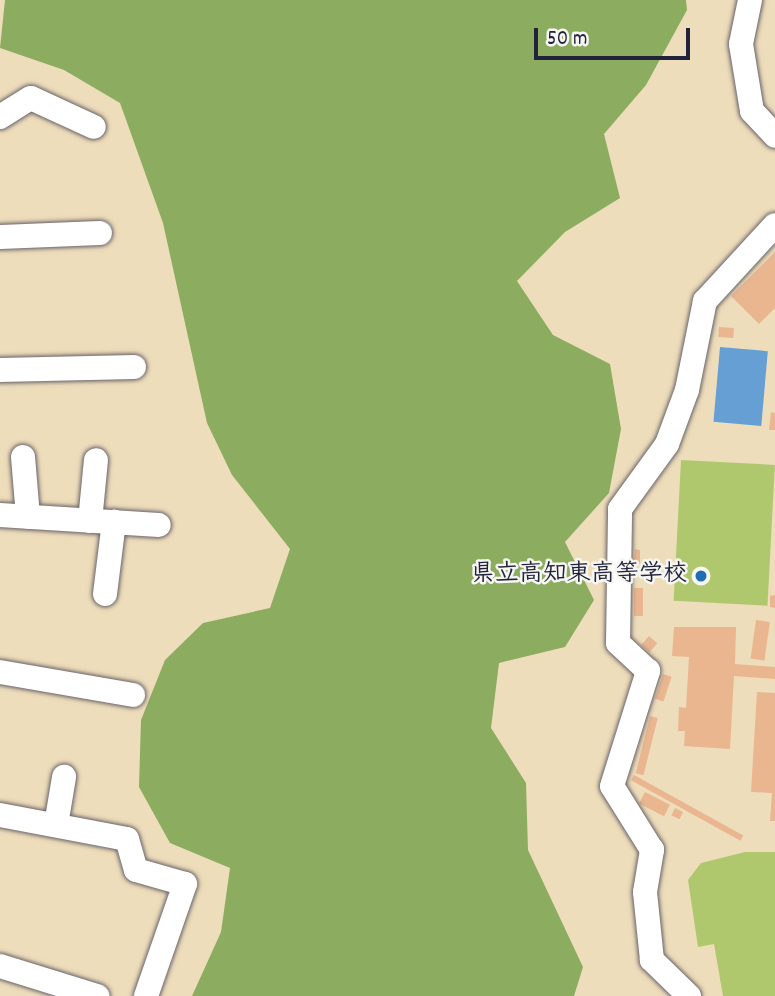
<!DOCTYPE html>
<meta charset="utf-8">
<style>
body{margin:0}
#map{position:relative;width:775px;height:996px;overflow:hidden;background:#edb;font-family:Dekko,"Klee One",sans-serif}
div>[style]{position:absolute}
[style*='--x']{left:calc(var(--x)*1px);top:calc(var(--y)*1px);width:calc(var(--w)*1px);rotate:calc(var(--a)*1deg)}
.green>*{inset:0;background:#b0c86d;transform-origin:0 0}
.forest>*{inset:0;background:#8cac60}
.water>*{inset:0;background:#669fd4;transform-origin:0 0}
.building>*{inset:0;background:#e9b690;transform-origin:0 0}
.roads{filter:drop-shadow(0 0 2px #696368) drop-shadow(0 0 2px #696368)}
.street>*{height:24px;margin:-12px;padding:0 12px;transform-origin:12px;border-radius:12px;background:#fff}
.dots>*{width:19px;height:19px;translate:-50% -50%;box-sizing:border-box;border:4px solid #f6f6f2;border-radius:50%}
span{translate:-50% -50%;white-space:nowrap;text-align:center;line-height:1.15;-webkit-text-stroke:5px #f6f6f2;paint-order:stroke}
.poi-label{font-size:24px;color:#22223b;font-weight:700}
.right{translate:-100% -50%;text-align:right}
.scale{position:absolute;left:534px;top:28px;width:156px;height:32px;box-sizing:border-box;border:4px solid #22223b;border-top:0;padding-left:9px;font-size:21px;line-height:24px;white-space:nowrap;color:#22223b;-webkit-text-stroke:5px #f6f6f2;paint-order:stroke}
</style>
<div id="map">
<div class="green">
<div style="left:681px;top:460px;width:94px;height:141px;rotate:3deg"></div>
<div style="clip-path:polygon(745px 852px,775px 852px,775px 996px,723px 996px,714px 944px,698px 947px,688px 880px,701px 863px)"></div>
</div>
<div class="forest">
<div style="clip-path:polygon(5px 0,686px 0,687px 10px,646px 85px,604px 134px,620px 198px,565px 232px,517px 281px,553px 335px,610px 364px,621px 429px,609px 493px,565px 542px,594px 600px,565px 647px,499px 663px,491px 728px,526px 783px,528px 850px,583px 967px,574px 996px,192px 996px,221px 932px,230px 868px,170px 843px,139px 787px,141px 720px,165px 660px,203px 623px,270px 608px,290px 549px,232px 475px,207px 423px,163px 223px,120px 103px,64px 70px,0 48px)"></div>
</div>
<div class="water">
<div style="left:720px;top:347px;width:48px;height:75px;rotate:5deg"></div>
</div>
<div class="building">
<div style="clip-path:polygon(775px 252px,775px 308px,759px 324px,731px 296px)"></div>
<div style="left:719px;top:327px;width:15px;height:10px;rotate:4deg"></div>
<div style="clip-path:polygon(771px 412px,775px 413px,775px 430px,769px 430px)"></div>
<div style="clip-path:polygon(635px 549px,640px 550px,640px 564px,634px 563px)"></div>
<div style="left:634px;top:588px;width:9px;height:28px"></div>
<div style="clip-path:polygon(775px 595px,775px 608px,770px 607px,770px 596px)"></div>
<div style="left:756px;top:620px;width:14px;height:39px;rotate:8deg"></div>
<div style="clip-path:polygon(674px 627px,736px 627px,735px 664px,775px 667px,775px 679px,734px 676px,730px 749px,684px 746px,685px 731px,678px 731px,679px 707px,686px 708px,689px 657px,672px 656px)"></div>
<div style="left:649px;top:636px;width:11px;height:12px;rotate:41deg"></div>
<div style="left:663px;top:674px;width:9px;height:26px;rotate:18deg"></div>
<div style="clip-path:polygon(757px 692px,775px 693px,775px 821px,770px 821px,772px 793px,751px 792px)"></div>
<div style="left:650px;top:716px;width:8px;height:59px;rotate:14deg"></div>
<div style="left:634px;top:775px;width:125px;height:6px;rotate:29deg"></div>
<div style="left:645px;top:792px;width:28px;height:13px;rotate:27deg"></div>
<div style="left:675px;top:808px;width:9px;height:8px;rotate:27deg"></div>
</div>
<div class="roads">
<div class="street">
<div style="--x:750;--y:0;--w:45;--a:101.6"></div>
<div style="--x:741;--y:44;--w:68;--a:80.7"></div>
<div style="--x:752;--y:111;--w:34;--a:47"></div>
<div style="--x:0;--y:117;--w:36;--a:-32"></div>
<div style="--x:31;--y:98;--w:69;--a:24.7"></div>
<div style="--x:0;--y:237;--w:100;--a:-2.3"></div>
<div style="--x:0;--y:370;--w:134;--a:-1.3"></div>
<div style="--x:23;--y:457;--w:60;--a:85.2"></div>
<div style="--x:0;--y:515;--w:159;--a:3.6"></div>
<div style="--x:90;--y:521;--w:61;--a:-84.4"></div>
<div style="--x:105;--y:594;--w:73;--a:-82.9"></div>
<div style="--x:0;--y:672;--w:135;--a:9.8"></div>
<div style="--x:0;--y:815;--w:129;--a:10.7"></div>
<div style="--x:127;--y:839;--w:32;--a:74"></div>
<div style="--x:136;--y:870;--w:51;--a:15.9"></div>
<div style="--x:185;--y:884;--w:119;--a:109.2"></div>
<div style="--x:56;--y:825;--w:49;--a:-80.5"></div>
<div style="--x:0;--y:966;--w:102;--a:17.2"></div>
<div style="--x:689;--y:996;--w:52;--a:-135.8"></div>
<div style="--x:652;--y:960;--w:68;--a:-95.9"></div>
<div style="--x:645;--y:892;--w:43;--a:-80.5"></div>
<div style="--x:652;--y:850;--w:75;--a:-122"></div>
<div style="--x:612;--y:786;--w:121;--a:-72.6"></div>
<div style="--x:648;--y:671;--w:41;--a:-137"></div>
<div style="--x:618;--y:643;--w:134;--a:-89.1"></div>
<div style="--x:620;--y:509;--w:80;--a:-54.1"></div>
<div style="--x:667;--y:444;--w:58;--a:-69.7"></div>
<div style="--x:687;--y:390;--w:91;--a:-78.6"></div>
<div style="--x:705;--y:301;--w:103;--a:-47.4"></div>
</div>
</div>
<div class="dots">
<div style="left:701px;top:576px;background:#1f6fb2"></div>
</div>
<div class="poi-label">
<span class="right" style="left:687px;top:576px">県立高知東高等学校</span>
</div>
<div class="scale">50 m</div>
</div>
